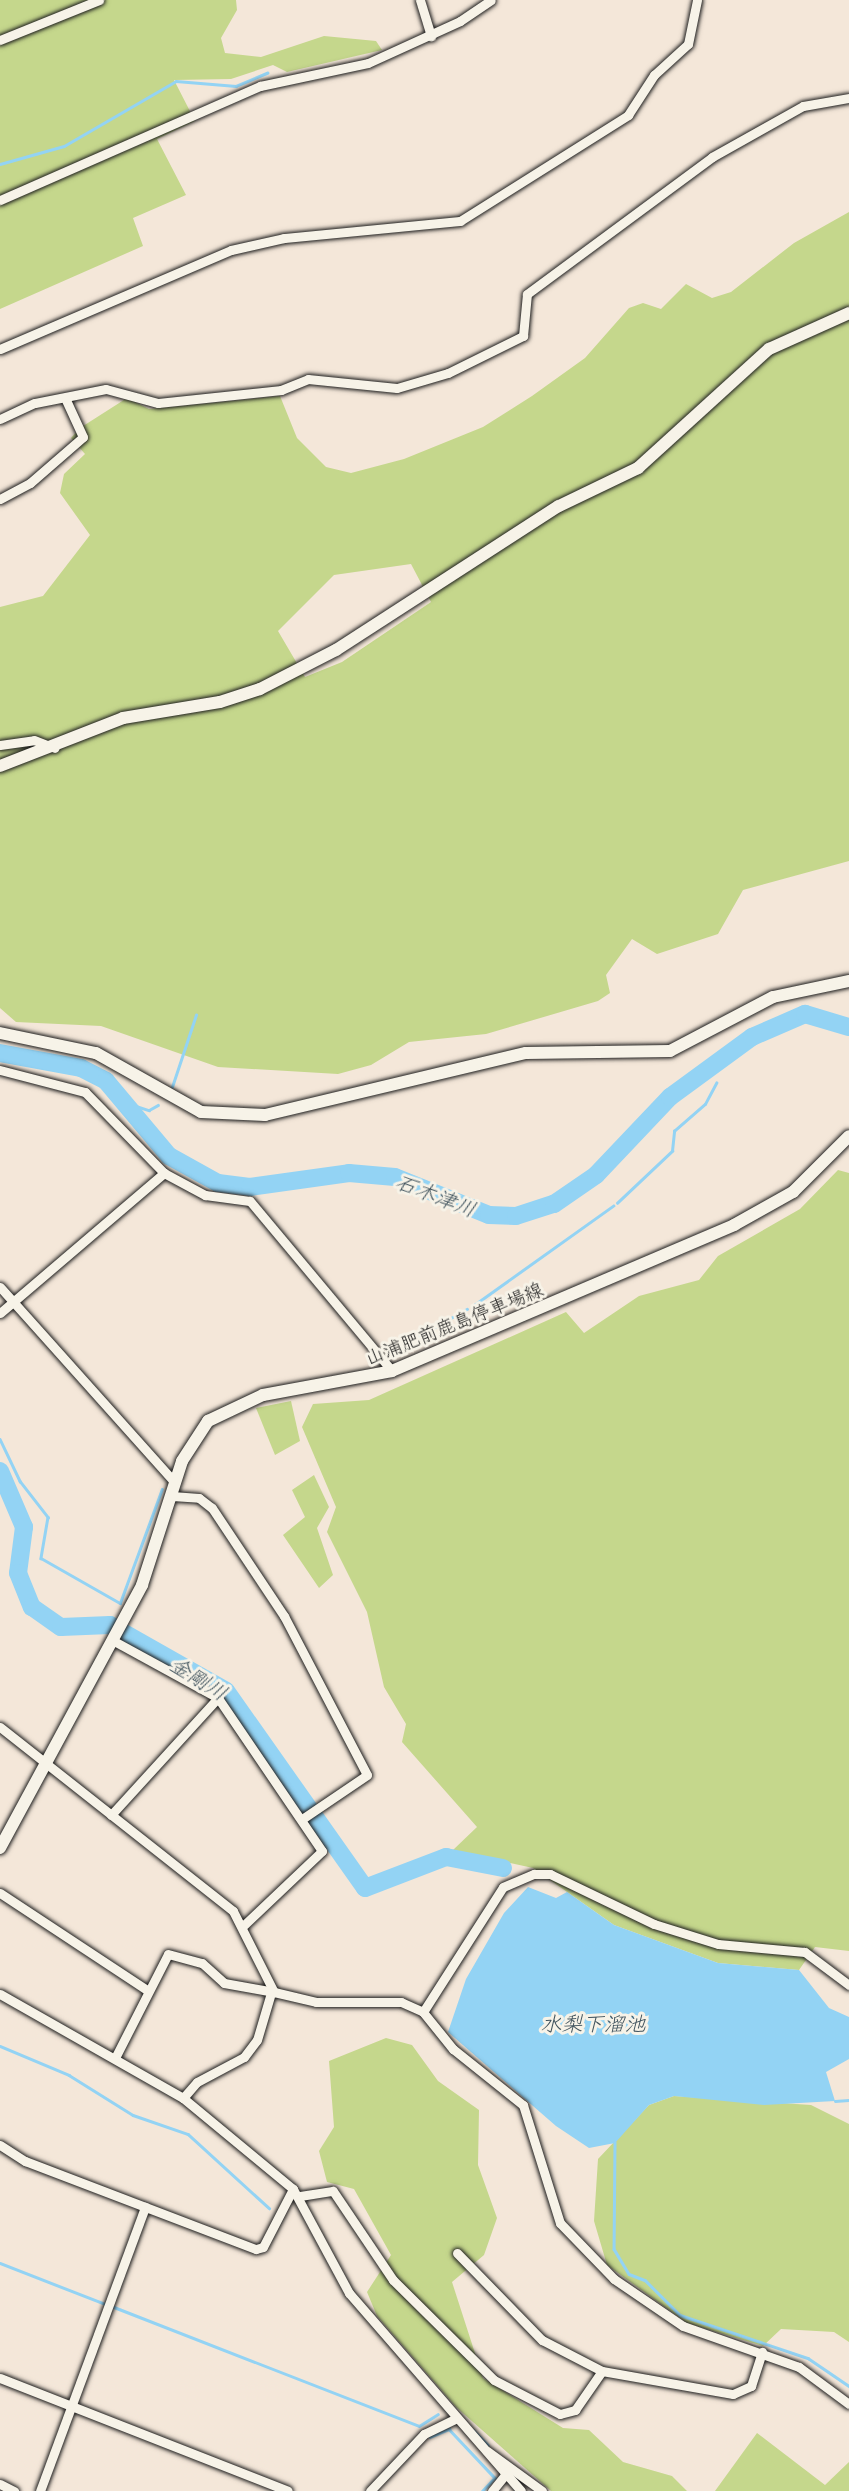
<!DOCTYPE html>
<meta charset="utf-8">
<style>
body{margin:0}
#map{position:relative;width:849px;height:2491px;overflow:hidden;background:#f4e7d9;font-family:Mali,"Klee One",sans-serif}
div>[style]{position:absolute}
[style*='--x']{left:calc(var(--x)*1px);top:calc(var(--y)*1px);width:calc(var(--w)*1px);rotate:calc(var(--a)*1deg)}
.green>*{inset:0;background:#c5d78c}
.water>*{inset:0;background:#93d3f4}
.stream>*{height:2.5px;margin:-1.25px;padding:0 1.25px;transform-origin:1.25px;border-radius:1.25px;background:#93d3f4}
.river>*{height:18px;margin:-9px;padding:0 9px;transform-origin:9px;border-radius:9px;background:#93d3f4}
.roads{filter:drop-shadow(0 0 2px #1c1c1c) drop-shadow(0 0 2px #1c1c1c)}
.street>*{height:9px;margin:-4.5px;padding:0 4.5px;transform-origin:4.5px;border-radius:4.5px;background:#f7f3e8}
.secondary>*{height:12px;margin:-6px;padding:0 6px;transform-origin:6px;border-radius:6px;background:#f7f3e8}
span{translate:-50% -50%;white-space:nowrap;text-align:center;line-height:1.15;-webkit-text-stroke:6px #f7f3e8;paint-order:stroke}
.street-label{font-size:19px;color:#1c1c1c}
.water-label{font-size:21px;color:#40535d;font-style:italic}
</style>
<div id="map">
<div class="green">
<div style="clip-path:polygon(0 0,236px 0,237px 10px,221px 38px,225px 53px,261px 57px,324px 36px,376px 41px,382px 50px,287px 72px,273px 65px,231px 79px,174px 80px,195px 121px,157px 139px,186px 195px,133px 218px,143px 246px,0 309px)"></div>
<div style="clip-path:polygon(evenodd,849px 212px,849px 861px,743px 890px,718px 934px,657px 954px,632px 939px,606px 975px,610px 993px,598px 1001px,486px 1034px,409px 1042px,371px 1065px,338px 1074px,218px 1067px,101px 1026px,16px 1022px,0 1008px,0 607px,43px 596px,90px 535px,60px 493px,64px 474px,85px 454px,71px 438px,80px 428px,127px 398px,149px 409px,280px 396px,297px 438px,326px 467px,351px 473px,404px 459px,483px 427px,532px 396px,585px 358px,629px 308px,643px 303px,661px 309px,686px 284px,712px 298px,731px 292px,794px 243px,849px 212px,411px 564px,431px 602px,342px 662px,305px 677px,278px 631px,334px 575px,411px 564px)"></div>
<div style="clip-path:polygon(838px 1170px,849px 1173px,849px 1951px,815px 1947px,799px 1970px,718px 1963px,614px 1925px,533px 1868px,453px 1850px,477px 1827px,402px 1742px,406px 1724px,384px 1687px,367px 1612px,327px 1532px,336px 1507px,302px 1427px,313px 1404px,369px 1400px,566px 1312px,584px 1333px,639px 1296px,699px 1280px,718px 1256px,800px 1209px)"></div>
<div style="clip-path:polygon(291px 1401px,300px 1441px,275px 1455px,256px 1408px)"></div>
<div style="clip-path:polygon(314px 1475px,329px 1507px,317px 1528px,333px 1575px,319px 1588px,283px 1535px,305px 1517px,292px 1490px)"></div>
<div style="clip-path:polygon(386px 2038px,412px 2045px,438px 2081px,479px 2110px,478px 2165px,497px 2218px,484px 2255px,452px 2282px,483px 2378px,563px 2428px,589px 2430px,623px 2462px,672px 2476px,687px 2491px,551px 2491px,456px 2407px,377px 2316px,367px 2292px,391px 2255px,354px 2189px,327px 2182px,319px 2151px,334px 2127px,329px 2061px)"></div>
<div style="clip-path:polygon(674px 2096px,811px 2105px,849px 2124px,849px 2342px,834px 2332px,781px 2329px,763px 2346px,687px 2323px,607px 2265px,594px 2221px,598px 2159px,649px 2105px)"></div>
<div style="clip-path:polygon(757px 2433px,825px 2485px,849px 2462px,849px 2491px,715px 2491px)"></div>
</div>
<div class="water">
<div style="clip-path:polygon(528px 1887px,556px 1898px,567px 1892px,614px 1925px,718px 1963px,799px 1970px,829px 2008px,849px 2017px,849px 2059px,826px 2072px,835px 2101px,764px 2105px,674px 2096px,649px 2105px,615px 2143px,589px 2148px,556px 2126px,448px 2032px,466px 1979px,504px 1913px)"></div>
</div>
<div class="stream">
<div style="--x:0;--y:164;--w:66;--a:-15.7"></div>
<div style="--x:64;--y:146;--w:129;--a:-30.1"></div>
<div style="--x:176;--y:81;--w:60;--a:4.8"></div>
<div style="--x:236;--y:86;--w:34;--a:-23"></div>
<div style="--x:172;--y:1087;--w:76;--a:-71.6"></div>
<div style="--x:130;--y:1104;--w:20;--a:18"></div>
<div style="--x:149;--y:1110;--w:10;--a:-29"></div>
<div style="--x:617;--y:1203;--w:76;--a:-43.4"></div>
<div style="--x:672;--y:1151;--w:20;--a:-84"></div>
<div style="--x:674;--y:1131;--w:41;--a:-41.1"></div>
<div style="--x:705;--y:1104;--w:24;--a:-62"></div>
<div style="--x:474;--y:1305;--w:171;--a:-35.5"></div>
<div style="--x:390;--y:1352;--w:88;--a:-29.2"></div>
<div style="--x:0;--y:1439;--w:47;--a:64.5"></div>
<div style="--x:20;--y:1481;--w:46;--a:52.1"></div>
<div style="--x:48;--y:1517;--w:42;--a:99.7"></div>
<div style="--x:41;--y:1558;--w:91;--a:29.7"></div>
<div style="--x:120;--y:1603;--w:121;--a:-69.8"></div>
<div style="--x:0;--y:2046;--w:75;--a:22.8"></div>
<div style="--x:69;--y:2075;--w:75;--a:32"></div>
<div style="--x:133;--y:2115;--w:58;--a:19.1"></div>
<div style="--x:188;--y:2134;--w:110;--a:42.4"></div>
<div style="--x:835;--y:2101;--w:14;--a:-4"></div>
<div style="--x:615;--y:2142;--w:107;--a:90.5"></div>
<div style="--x:614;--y:2249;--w:29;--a:59"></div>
<div style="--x:629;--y:2274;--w:17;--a:21"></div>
<div style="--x:645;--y:2280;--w:49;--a:45"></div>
<div style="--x:680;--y:2315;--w:135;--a:18.6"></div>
<div style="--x:808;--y:2358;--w:50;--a:34.3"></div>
<div style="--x:0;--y:2263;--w:113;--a:21.3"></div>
<div style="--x:114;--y:2307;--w:327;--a:21.3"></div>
<div style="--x:419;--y:2426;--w:22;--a:-32"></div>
<div style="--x:473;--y:2430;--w:21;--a:45"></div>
<div style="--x:430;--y:2437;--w:21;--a:-23"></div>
<div style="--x:449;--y:2429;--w:67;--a:46.8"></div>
<div style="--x:495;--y:2478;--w:18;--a:133"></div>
</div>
<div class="river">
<div style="--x:0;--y:1053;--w:82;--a:10.5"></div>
<div style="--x:81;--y:1068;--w:28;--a:27"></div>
<div style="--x:106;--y:1081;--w:98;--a:50"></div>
<div style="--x:169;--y:1156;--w:56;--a:28.9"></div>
<div style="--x:218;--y:1183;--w:32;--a:7"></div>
<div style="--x:250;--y:1187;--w:100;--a:-8"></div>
<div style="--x:349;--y:1173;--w:46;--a:5"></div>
<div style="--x:395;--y:1177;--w:101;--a:22"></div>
<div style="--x:489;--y:1215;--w:27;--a:2"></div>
<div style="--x:516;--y:1216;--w:40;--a:-18"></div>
<div style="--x:554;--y:1204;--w:51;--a:-34.6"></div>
<div style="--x:596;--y:1175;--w:108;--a:-46.5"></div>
<div style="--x:670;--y:1097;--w:102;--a:-36.2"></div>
<div style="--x:752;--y:1037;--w:58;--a:-23.5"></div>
<div style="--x:805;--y:1014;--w:46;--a:16.5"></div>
<div style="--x:0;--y:1471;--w:61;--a:66.8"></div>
<div style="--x:24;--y:1527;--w:46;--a:97.4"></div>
<div style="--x:18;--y:1573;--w:37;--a:68"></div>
<div style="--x:32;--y:1607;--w:35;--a:35"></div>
<div style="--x:61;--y:1627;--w:49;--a:-2.3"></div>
<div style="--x:110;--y:1625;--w:133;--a:29.6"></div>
<div style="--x:226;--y:1691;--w:241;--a:54.8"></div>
<div style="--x:365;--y:1888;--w:87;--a:-20.9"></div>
<div style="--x:446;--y:1857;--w:58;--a:10.9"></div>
</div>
<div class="roads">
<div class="street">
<div style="--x:420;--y:0;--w:38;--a:73"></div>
<div style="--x:0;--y:40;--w:107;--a:-22"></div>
<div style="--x:0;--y:200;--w:284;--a:-23.7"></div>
<div style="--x:260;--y:86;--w:110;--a:-12"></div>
<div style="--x:368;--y:63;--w:101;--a:-24.5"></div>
<div style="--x:460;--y:21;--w:37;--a:-34"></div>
<div style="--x:0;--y:349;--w:251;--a:-23.2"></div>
<div style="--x:231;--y:250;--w:54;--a:-12.8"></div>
<div style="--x:284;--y:238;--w:177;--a:-5.5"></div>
<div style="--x:460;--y:221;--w:199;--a:-32.2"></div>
<div style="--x:628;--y:115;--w:48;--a:-57"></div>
<div style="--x:654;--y:75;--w:46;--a:-42.4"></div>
<div style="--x:688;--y:44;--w:45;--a:-78.4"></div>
<div style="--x:0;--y:419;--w:38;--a:-25"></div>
<div style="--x:35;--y:403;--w:72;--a:-11.2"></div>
<div style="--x:106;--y:389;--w:54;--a:15.1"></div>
<div style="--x:158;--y:403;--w:124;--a:-6"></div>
<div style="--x:281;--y:390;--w:29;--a:-22"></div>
<div style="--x:308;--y:379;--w:89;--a:5.8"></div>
<div style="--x:397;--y:388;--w:53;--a:-16.4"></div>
<div style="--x:448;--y:373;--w:84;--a:-26.3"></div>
<div style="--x:523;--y:336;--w:42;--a:-84.6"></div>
<div style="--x:527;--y:294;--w:230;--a:-36.5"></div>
<div style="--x:712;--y:157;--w:104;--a:-29.3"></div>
<div style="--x:803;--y:106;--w:47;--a:-9.9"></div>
<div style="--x:0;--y:499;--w:34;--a:-28"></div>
<div style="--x:30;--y:483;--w:70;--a:-41"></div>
<div style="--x:83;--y:437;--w:41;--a:-114.7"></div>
<div style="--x:0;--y:745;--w:34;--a:-8"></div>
<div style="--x:34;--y:740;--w:22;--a:21"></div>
<div style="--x:0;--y:1070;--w:88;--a:14.5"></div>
<div style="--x:85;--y:1092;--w:113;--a:45.7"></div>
<div style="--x:164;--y:1173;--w:47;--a:28.2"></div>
<div style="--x:205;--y:1195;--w:45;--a:7.6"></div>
<div style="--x:250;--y:1201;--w:222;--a:50.1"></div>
<div style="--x:0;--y:1287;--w:263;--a:48.2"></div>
<div style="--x:0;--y:1313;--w:216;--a:-40.5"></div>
<div style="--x:172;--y:1496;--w:27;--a:4"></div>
<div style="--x:199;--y:1498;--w:16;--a:38"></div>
<div style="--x:212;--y:1508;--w:130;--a:56.3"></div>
<div style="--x:284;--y:1616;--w:179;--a:62.4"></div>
<div style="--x:367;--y:1775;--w:78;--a:145.9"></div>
<div style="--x:114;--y:1641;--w:119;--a:28.7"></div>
<div style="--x:218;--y:1698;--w:185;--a:55.8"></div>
<div style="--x:322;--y:1851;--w:109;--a:136.5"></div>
<div style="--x:0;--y:1727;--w:297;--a:38.3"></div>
<div style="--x:233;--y:1911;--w:91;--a:63.2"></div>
<div style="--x:274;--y:1992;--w:43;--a:13.4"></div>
<div style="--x:316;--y:2002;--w:85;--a:0"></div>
<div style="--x:401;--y:2002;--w:24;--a:24"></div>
<div style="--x:423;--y:2012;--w:48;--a:51"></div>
<div style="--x:453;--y:2049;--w:90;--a:38.7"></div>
<div style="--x:523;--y:2105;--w:124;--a:72.6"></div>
<div style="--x:560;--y:2223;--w:78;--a:46"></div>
<div style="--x:614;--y:2279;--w:83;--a:34.3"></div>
<div style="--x:683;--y:2326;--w:123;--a:19.5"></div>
<div style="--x:799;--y:2367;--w:62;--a:36.5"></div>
<div style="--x:111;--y:1815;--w:159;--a:-47.6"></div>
<div style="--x:0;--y:1893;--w:176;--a:33.4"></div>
<div style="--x:0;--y:1994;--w:210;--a:29.6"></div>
<div style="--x:183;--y:2098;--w:143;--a:39.6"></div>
<div style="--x:293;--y:2189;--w:118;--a:61.7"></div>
<div style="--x:349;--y:2293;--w:262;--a:49"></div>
<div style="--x:423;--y:2012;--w:148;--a:-57.4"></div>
<div style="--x:503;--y:1887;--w:34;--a:-23"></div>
<div style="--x:534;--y:1874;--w:16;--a:0"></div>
<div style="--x:550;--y:1874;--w:115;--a:25.7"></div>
<div style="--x:654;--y:1924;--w:67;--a:17.4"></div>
<div style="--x:718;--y:1944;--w:87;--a:5.3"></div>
<div style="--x:805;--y:1952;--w:55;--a:36.9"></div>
<div style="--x:116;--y:2056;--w:114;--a:-63"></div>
<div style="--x:168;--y:1954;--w:35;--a:15"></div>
<div style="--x:202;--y:1963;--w:30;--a:42"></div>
<div style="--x:224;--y:1983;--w:51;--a:10.2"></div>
<div style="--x:183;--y:2098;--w:21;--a:-49"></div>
<div style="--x:197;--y:2082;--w:53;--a:-28"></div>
<div style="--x:244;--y:2057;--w:21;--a:-53"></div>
<div style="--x:257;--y:2040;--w:46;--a:-73.5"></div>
<div style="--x:0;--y:2145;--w:30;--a:33"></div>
<div style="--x:25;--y:2161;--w:247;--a:20.9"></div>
<div style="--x:256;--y:2249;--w:7;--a:-16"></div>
<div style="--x:263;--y:2247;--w:65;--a:-62.7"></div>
<div style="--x:300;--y:2196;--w:33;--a:-9"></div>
<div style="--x:333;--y:2191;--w:107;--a:56"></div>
<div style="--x:393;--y:2280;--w:142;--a:44.7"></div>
<div style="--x:494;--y:2380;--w:74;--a:27.3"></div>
<div style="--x:560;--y:2414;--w:16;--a:-15"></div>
<div style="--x:575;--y:2410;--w:47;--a:-55.3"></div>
<div style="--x:457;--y:2253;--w:122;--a:45.7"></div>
<div style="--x:542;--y:2340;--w:68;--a:27.3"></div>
<div style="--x:602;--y:2371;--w:133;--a:10"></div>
<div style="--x:733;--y:2394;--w:20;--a:-24"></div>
<div style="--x:751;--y:2386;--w:36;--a:-72"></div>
<div style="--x:0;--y:2378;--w:309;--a:21.4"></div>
<div style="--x:487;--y:2451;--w:68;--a:36"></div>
<div style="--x:0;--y:2484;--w:16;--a:27"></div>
<div style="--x:40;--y:2491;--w:303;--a:-69.7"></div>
<div style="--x:370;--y:2491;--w:79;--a:-46.5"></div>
<div style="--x:424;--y:2434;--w:34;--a:-26"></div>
<div style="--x:492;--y:2491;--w:19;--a:-51"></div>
</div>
<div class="secondary">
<div style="--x:0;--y:766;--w:132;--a:-21.3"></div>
<div style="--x:123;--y:718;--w:98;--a:-9.4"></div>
<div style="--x:220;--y:702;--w:42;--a:-18"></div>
<div style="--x:260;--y:689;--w:85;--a:-27.2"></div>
<div style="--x:336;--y:650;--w:265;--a:-32.9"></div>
<div style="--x:559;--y:506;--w:88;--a:-25.7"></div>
<div style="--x:638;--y:468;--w:177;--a:-42.3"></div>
<div style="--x:769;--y:349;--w:88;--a:-24.2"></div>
<div style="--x:0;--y:1033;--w:98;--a:11.8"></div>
<div style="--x:96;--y:1053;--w:120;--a:29.3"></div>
<div style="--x:201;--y:1112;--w:64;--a:2.7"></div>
<div style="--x:265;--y:1115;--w:268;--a:-13.4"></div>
<div style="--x:526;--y:1053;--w:144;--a:-0.8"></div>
<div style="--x:670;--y:1051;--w:116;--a:-27.7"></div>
<div style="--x:773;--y:997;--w:78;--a:-11.9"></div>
<div style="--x:0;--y:1848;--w:299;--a:-61.6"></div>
<div style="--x:142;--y:1585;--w:130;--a:-72.1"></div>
<div style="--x:182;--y:1461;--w:48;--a:-57"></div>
<div style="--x:208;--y:1421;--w:61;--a:-25.3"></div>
<div style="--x:263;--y:1395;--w:131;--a:-10.5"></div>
<div style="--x:392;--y:1371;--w:372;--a:-23.1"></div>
<div style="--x:734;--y:1225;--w:68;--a:-29.2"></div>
<div style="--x:793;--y:1192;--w:79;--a:-45"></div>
</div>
</div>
<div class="street-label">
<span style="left:454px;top:1323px;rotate:-22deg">山浦肥前鹿島停車場線</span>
</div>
<div class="water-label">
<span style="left:436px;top:1195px;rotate:21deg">石木津川</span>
<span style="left:199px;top:1678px;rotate:32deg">金剛川</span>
<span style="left:593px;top:2023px">水梨下溜池</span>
</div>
</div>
